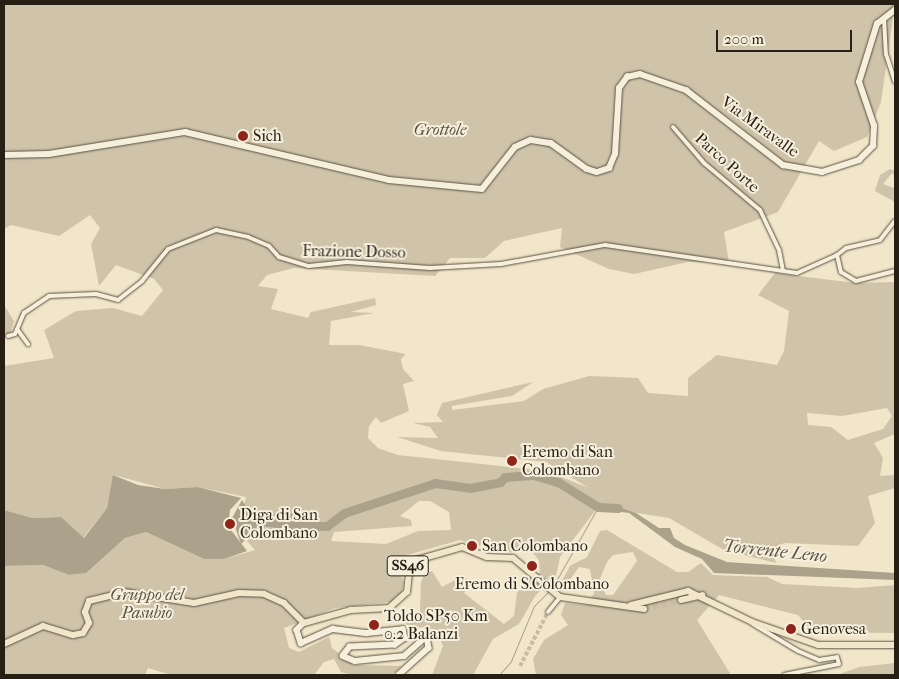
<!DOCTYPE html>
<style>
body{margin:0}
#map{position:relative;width:899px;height:679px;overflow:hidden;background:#f1e6c9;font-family:"IM FELL French Canon",serif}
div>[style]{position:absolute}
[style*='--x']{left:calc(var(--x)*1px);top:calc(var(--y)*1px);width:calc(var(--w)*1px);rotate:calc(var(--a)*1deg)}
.green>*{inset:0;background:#cfc4aa}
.water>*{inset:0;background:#aca28b}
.stream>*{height:1px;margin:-0.5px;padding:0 0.5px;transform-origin:0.5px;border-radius:0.5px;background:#aca28b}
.river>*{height:9px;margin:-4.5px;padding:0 4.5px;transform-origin:4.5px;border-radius:4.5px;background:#aca28b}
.street-tunnel>*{height:4px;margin-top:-2px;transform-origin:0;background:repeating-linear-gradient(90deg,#c9bea5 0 4px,transparent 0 6px)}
.primary-tunnel>*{height:6px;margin-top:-3px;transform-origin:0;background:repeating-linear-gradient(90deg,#c9bea5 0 6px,transparent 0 9px)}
.roads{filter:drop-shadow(0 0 1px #5a5141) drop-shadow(0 0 1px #5a5141)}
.street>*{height:4px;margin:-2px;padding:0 2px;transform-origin:2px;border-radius:2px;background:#f6efdc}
.secondary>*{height:5.5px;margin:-2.75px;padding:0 2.75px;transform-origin:2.75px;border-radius:2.75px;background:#f6efdc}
.primary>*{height:6px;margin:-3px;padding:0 3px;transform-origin:3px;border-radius:3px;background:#f1e6c9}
.dots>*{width:14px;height:14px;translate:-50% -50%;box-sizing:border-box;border:2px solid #f6efdc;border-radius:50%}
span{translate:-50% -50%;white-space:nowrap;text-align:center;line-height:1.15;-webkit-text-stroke:4px #f6efdc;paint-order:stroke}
.shield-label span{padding:1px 4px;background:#f6efdc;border:1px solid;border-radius:4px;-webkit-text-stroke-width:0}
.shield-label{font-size:15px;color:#271f14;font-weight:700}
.street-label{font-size:16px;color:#271f14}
.park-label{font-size:16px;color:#595141;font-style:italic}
.poi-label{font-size:16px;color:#271f14}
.left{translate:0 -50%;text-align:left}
.water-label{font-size:18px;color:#5c5344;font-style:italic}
.frame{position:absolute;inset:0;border:5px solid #271f14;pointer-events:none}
.scale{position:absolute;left:716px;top:30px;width:136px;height:22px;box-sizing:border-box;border:2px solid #271f14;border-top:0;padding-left:6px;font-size:15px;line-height:18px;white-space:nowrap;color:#271f14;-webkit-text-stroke:4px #f6efdc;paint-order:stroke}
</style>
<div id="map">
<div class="green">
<div style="clip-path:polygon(evenodd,4px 4px,895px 4px,881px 102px,867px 137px,834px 151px,819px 141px,778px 212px,724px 232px,729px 262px,688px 262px,634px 274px,609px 269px,560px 247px,562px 228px,504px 241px,485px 258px,450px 258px,435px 276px,294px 268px,267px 275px,258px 286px,278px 289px,271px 309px,308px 318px,311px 312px,375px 298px,376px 305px,351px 312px,374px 313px,331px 321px,329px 345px,359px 345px,406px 354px,401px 359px,403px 369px,414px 381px,403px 384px,409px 411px,381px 423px,376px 417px,369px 426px,368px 438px,378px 448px,398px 455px,546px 471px,589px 488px,546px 462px,441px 451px,397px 437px,438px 438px,430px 427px,413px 423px,443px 422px,437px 415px,442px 403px,533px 382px,512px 396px,452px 406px,452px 410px,524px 401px,543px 389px,589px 376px,638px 378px,648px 393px,688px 396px,688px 378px,717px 355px,777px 365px,784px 351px,789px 311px,758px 295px,775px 273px,855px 283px,895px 282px,895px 434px,874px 443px,883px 458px,880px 476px,895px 475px,895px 488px,868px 496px,875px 523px,858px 546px,784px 543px,772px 551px,776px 563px,724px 550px,669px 518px,598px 507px,560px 557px,556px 576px,535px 596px,519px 624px,493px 639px,473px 675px,432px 675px,443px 646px,437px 630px,407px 625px,399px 616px,420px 611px,421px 582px,425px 573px,432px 571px,442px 587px,461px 577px,472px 580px,464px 593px,504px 624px,514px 616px,517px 593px,528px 577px,540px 573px,539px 560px,531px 551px,496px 552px,497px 544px,483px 538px,480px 546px,460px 540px,393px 559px,404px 582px,401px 593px,391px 602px,335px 608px,284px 628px,289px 648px,299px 652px,329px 637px,332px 648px,353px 665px,401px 666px,392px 675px,352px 675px,341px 672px,334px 659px,324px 662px,314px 675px,171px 675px,148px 668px,145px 675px,4px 675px,4px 566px,43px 565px,69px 575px,85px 573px,125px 538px,146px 532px,204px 559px,224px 559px,255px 550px,247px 541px,259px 526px,286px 529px,300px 513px,258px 515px,244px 506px,246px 497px,198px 487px,165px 489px,114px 475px,107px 508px,83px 538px,61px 517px,32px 518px,4px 510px,4px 366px,54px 358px,44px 330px,76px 311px,113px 308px,142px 316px,163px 290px,154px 279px,116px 265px,99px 286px,91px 244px,100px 228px,90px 215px,59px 236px,11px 225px,4px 229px,4px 4px,887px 408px,892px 416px,883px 429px,848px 440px,831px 427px,808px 425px,807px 413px,842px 416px,887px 408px,4px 4px,419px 501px,430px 501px,449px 512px,451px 530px,418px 531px,386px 544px,331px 541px,334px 532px,412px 526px,411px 520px,400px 516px,419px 501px)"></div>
<div style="clip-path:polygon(890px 169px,895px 171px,895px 177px,892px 173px,883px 184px,894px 188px,895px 202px,875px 191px,880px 175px)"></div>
<div style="clip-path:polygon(4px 305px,14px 321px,9px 339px,4px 336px)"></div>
<div style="clip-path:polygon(evenodd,607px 530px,677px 572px,688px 572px,701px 563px,713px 575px,767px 577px,782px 584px,857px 588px,895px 585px,895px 633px,813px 632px,798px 615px,719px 595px,697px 620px,731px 675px,536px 675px,533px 659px,544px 640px,568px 625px,561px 615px,565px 603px,587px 605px,594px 593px,590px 569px,579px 567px,564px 588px,559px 586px,570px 566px,587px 557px,600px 531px,607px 530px,633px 552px,637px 561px,613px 595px,606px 595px,599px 581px,607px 562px,613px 555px,633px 552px)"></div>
<div style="clip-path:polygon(895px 663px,895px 675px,837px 675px,859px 667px)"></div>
</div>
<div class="water">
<div style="clip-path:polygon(113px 475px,138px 485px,165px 489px,198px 487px,241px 498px,230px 510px,228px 526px,247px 551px,224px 559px,204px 559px,146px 532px,125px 538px,86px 573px,69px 575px,43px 565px,4px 566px,4px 510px,32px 518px,61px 517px,84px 538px,107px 508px)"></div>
<div style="clip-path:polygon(242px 500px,249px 511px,258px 515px,300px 513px,297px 526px,292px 530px,259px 526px,241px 544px,232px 518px)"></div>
<div style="clip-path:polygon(609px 504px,636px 513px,659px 528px,670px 528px,674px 538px,685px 545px,727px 562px,895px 573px,895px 580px,714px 573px,702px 559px,675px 547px,629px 513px,607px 510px)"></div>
</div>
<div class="stream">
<div style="--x:552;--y:588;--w:93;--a:-60.4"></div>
<div style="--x:499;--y:675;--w:18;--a:-49"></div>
<div style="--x:511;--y:661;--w:60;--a:-67.3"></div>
<div style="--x:534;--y:606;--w:21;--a:-45"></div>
</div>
<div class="river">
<div style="--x:297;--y:526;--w:30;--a:0"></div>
<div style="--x:327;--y:526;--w:21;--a:-37"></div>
<div style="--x:344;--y:513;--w:96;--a:-18.2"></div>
<div style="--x:435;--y:483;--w:35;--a:8"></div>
<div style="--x:470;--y:488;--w:31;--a:-11"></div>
<div style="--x:500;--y:482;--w:7;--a:-45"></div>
<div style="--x:505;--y:477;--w:28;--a:-4"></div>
<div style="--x:533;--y:475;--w:26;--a:16"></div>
<div style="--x:558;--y:482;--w:47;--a:32"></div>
<div style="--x:598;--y:507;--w:20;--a:3"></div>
</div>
<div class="street-tunnel">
<div style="--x:520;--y:666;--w:61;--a:-62.6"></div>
</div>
<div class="primary-tunnel">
<div style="--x:644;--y:609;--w:38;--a:-14"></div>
</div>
<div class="roads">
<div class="street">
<div style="--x:884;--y:18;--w:36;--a:87"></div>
<div style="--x:886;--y:54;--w:29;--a:72"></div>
<div style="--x:673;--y:127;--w:48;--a:49.3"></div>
<div style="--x:704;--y:163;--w:73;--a:40"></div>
<div style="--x:760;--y:210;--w:44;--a:64.6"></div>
<div style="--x:779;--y:250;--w:21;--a:79"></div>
<div style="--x:837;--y:255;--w:17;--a:77"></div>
<div style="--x:841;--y:272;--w:17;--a:31"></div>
<div style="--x:856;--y:281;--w:40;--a:-14.4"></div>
<div style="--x:837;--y:255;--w:11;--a:-38"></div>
<div style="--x:846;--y:248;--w:35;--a:-13"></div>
<div style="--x:880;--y:240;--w:24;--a:-52"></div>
<div style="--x:17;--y:329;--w:19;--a:54"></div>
<div style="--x:8;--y:336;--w:7;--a:-16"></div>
<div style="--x:15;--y:334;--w:23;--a:-67"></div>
<div style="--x:24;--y:313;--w:30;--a:-34"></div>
<div style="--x:49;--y:296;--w:47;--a:-2.4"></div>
<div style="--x:96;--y:294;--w:23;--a:15"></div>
<div style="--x:118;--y:300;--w:31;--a:-38"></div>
<div style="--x:142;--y:281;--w:41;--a:-50.9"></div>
<div style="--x:168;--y:249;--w:52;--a:-21.6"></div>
<div style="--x:216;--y:230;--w:33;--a:12"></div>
<div style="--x:248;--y:237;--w:23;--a:23"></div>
<div style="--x:269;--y:246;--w:15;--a:48"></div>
<div style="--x:279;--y:257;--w:31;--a:17"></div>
<div style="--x:309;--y:266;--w:38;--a:-6"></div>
<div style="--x:347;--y:262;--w:83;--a:4.1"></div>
<div style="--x:430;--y:268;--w:71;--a:-3.2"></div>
<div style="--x:501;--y:264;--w:106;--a:-10.4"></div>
<div style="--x:605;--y:245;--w:194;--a:8.3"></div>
<div style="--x:797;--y:273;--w:44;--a:-24.2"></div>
<div style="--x:548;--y:612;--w:19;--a:-51"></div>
<div style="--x:753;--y:624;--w:52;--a:31"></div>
<div style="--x:798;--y:651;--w:23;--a:23"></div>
<div style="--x:819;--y:660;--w:18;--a:-9"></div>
<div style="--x:837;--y:657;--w:7;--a:74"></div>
<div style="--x:839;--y:664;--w:56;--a:168.7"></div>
</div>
<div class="secondary">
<div style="--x:4;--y:155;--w:45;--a:-1.3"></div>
<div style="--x:49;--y:154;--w:138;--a:-9.2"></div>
<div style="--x:185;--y:132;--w:210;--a:13.2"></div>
<div style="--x:389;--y:180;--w:93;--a:5.5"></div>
<div style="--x:482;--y:189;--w:53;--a:-51.8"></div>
<div style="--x:515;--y:147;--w:17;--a:-24"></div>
<div style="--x:531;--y:140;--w:20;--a:9"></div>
<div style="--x:551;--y:143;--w:44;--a:35.8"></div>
<div style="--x:587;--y:169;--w:10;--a:17"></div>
<div style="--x:597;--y:172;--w:13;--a:-18"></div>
<div style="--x:609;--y:168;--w:15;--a:-67"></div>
<div style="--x:615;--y:154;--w:66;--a:-86.5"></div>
<div style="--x:619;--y:88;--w:14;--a:-54"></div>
<div style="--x:627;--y:77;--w:13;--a:-13"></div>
<div style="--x:640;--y:74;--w:49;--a:19.2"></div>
<div style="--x:686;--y:90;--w:123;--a:37.7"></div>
<div style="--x:783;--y:165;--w:40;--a:10"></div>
<div style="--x:822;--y:172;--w:39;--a:-18"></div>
<div style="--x:859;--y:160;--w:20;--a:-45"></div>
<div style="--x:873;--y:146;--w:20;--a:-87"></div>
<div style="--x:874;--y:126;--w:46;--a:-108.8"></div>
<div style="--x:859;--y:82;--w:61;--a:-72.8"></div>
<div style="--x:877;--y:24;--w:23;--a:-38"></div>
<div style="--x:304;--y:623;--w:10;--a:135"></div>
<div style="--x:297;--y:630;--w:14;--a:73"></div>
<div style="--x:301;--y:643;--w:35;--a:-24"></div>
<div style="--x:333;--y:629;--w:34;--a:7"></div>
<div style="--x:367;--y:633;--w:36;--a:-6"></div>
<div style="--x:403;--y:629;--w:9;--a:77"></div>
<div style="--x:405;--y:638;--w:12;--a:145"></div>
<div style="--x:395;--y:645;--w:45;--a:177.5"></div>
<div style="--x:350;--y:647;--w:11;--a:128"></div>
<div style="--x:343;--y:656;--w:13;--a:23"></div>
<div style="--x:355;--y:661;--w:49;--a:-5.8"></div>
<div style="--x:404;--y:656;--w:30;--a:-41"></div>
<div style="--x:427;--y:636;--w:12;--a:81"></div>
<div style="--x:429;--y:648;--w:40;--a:138"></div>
</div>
<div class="primary">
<div style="--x:681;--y:600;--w:22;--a:-13"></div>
<div style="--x:631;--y:605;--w:59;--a:-13.8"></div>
<div style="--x:688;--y:591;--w:71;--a:25.8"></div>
<div style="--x:752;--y:622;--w:70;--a:19.2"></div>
<div style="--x:818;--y:645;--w:77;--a:0"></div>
<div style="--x:4;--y:644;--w:43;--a:-24.8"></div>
<div style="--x:43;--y:626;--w:31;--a:17"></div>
<div style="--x:73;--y:635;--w:10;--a:-11"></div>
<div style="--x:83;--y:633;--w:12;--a:-59"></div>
<div style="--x:89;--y:623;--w:12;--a:-110"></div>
<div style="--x:85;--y:612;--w:12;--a:-70"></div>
<div style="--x:89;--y:601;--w:36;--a:-14"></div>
<div style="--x:124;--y:592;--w:71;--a:8.9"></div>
<div style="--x:194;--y:603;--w:46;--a:-12.5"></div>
<div style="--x:239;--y:593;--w:25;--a:2"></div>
<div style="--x:264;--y:594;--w:22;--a:24"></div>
<div style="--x:284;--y:603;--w:28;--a:45"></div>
<div style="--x:304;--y:623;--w:49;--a:-15.5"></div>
<div style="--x:351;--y:610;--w:38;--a:-3"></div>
<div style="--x:389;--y:608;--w:24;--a:-42"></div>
<div style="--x:407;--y:592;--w:30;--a:-84"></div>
<div style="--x:410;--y:562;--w:54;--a:-16.1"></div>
<div style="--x:462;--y:547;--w:27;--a:22"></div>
<div style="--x:487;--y:557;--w:26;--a:2"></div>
<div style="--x:513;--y:558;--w:61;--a:39.7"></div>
<div style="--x:560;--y:597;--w:85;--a:8.1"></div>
</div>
</div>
<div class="dots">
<div style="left:243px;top:136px;background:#8f2418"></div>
<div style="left:512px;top:461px;background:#8f2418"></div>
<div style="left:230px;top:524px;background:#8f2418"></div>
<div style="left:472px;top:546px;background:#8f2418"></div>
<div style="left:532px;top:566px;background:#8f2418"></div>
<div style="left:374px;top:625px;background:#8f2418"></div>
<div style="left:791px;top:629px;background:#8f2418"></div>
</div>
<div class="shield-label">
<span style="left:408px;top:566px">SS46</span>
</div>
<div class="street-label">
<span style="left:760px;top:127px;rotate:36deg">Via Miravalle</span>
<span style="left:727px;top:163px;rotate:42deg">Parco Porte</span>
<span style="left:354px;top:252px;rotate:1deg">Frazione Dosso</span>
</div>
<div class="park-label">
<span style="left:440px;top:130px">Grottole</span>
<span style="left:147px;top:604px">Gruppo del<br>Pasubio</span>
</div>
<div class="poi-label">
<span class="left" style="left:253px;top:136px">Sich</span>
<span class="left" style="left:522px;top:461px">Eremo di San<br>Colombano</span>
<span class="left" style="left:240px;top:524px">Diga di San<br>Colombano</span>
<span class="left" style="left:482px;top:546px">San Colombano</span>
<span style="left:532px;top:584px">Eremo di S.Colombano</span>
<span class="left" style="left:384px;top:625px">Toldo SP50 Km<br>0.2 Balanzi</span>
<span class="left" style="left:801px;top:629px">Genovesa</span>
</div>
<div class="water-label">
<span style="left:775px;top:552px;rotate:6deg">Torrente Leno</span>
</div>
<div class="frame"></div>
<div class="scale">200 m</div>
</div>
